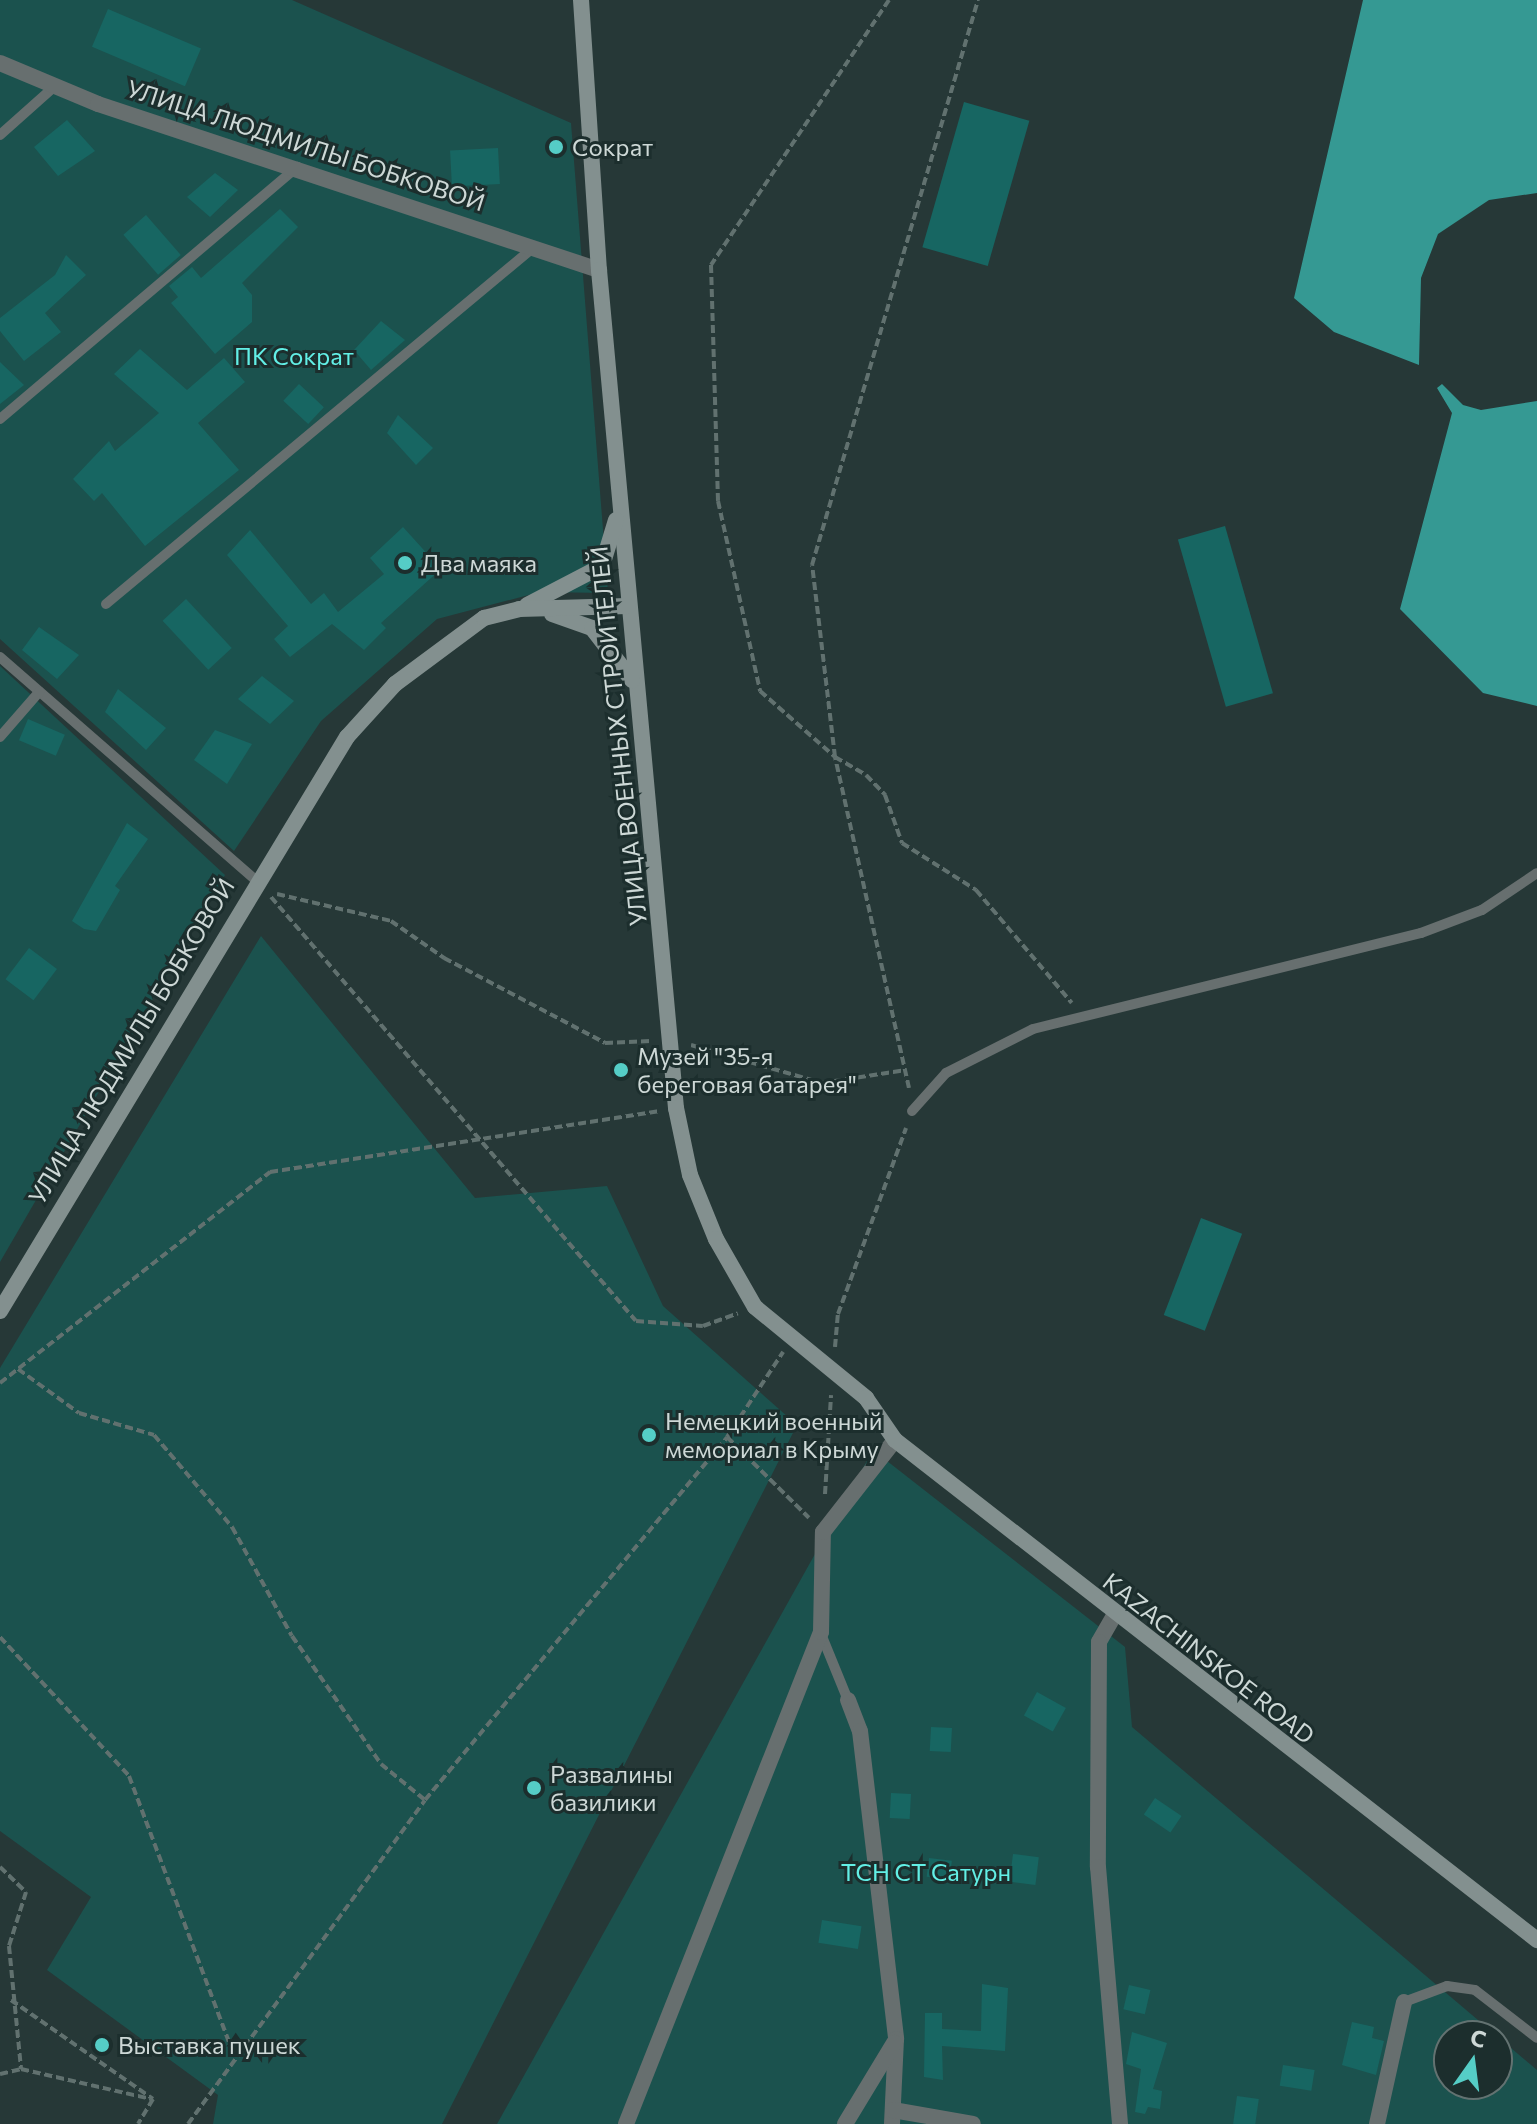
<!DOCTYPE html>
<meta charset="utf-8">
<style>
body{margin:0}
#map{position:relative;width:1537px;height:2124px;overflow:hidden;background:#263837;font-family:Commissioner,sans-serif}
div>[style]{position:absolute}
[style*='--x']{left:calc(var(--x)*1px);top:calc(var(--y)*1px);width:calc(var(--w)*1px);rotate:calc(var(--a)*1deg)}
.green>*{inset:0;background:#1b524e}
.water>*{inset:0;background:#359993}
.building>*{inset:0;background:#176662;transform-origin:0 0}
.path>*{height:4px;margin-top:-2px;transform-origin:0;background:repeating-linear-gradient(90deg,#61716f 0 8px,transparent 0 12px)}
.lane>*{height:10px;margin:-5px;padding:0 5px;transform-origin:5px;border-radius:5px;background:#676f6f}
.street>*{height:16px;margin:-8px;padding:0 8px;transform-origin:8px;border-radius:8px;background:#676f6f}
.secondary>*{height:16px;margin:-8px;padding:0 8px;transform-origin:8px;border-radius:8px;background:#83908f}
.dots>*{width:22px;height:22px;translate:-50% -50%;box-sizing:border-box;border:4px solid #1c2e2d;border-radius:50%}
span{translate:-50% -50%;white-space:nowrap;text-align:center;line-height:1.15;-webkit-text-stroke:6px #1c2e2d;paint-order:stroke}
.street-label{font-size:24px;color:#cdd8d6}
.poi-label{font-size:24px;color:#cdd8d6}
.left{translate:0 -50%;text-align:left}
.park-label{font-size:24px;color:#62efe6}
.north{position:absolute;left:1433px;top:2020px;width:80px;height:80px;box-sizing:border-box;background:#1c2e2d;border:2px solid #637271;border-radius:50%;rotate:14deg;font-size:22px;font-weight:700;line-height:32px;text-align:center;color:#cdd8d6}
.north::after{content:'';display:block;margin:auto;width:28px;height:36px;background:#55cdc6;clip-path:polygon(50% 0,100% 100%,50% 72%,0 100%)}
</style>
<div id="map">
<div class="green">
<div style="clip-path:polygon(0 0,292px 0,571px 123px,608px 593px,540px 592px,437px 619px,321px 721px,234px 851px,0 639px)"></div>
<div style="clip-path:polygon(0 666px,225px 875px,0 1262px)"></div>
<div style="clip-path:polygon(261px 936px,475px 1198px,607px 1186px,663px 1306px,797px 1425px,442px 2124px,213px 2124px,218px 2095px,47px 1970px,91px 1897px,0 1831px,0 1368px)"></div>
<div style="clip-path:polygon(evenodd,873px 1450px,1125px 1647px,1132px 1727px,1537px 2070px,1537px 2124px,497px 2124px,873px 1450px,1449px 2036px,1497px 2036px,1497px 2084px,1449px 2084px,1449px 2036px)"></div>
</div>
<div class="water">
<div style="clip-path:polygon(1363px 0,1537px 0,1537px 193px,1489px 200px,1438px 234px,1421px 278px,1419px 365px,1334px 332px,1294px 298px)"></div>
<div style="clip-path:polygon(1442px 384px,1463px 405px,1481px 410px,1537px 401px,1537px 706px,1483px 693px,1400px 609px,1452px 413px,1437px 388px)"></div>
</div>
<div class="building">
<div style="left:108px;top:9px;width:101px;height:41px;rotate:23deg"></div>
<div style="left:964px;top:102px;width:68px;height:151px;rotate:16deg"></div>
<div style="clip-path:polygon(67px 120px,95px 151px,58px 176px,34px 147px)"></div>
<div style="left:498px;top:148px;width:36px;height:48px;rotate:87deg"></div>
<div style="clip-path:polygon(215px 173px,238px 190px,210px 217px,187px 197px)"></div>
<div style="clip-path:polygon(280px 209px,298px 227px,242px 283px,252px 295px,252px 322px,215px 354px,171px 303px,178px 297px,169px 286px,192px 267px,201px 278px)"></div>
<div style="left:146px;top:215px;width:53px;height:30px;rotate:49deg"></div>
<div style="clip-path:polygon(66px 255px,86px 275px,45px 313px,61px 332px,24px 361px,0 331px,0 318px,55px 275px)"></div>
<div style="clip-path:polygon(381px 321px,405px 340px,371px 370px,354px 350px)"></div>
<div style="clip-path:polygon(140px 349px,187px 390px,224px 358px,245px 382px,198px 423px,239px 470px,145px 546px,102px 493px,94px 501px,73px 479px,109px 441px,115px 451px,159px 413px,114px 374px)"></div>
<div style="clip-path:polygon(0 362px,24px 385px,0 404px)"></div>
<div style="left:299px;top:384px;width:34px;height:23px;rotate:43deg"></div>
<div style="clip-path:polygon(398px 415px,433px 448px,416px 465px,387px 433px)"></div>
<div style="left:1225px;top:526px;width:174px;height:49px;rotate:74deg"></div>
<div style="clip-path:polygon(403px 527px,441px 569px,381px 623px,386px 628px,364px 650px,332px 624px,290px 657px,274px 639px,288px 626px,227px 555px,250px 530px,311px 604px,324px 593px,338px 612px,384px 574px,370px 558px)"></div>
<div style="left:186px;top:599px;width:67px;height:32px;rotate:47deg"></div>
<div style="clip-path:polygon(39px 627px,79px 655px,57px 679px,22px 650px)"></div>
<div style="clip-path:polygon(262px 676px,294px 701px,270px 724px,238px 699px)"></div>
<div style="clip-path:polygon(118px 689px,166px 728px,146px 750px,105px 712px)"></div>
<div style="left:28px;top:719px;width:40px;height:23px;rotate:23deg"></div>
<div style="clip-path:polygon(215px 730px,252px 744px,227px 784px,194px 760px)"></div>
<div style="clip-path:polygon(127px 823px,148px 839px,115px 886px,120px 890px,96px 931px,84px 929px,72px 921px)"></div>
<div style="left:29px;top:948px;width:35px;height:39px;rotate:37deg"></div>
<div style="left:1201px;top:1218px;width:44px;height:104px;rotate:21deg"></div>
<div style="left:1037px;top:1692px;width:33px;height:27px;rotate:29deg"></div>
<div style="left:931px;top:1727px;width:21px;height:24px;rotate:3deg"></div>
<div style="left:891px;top:1793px;width:20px;height:25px;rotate:3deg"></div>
<div style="left:1155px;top:1798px;width:32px;height:20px;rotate:34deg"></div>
<div style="left:1013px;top:1854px;width:26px;height:28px;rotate:7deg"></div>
<div style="left:929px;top:1858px;width:23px;height:19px;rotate:7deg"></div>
<div style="left:822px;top:1920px;width:40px;height:23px;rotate:9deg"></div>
<div style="clip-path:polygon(982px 1984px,1008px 1988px,1005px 2051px,942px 2046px,943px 2080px,924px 2077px,925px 2013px,942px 2013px,942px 2029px,981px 2031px)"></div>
<div style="left:1129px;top:1985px;width:22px;height:25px;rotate:13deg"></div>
<div style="clip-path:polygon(1352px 2022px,1374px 2027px,1372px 2038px,1384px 2041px,1376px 2075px,1342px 2065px)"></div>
<div style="clip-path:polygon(1132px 2032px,1167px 2043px,1153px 2089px,1162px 2091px,1160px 2109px,1148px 2107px,1145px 2114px,1135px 2112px,1141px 2069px,1126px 2064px)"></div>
<div style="left:1283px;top:2065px;width:32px;height:21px;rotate:9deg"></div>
<div style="left:1237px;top:2096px;width:22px;height:28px;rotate:8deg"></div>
</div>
<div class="path">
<div style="--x:889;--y:0;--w:319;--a:123.9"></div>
<div style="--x:711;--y:265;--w:236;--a:88.3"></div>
<div style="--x:718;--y:501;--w:195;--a:77.5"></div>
<div style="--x:760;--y:691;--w:100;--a:41.3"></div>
<div style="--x:835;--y:757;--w:36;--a:30"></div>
<div style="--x:866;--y:775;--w:28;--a:46"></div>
<div style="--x:885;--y:795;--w:51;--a:70.5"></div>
<div style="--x:902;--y:843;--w:88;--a:32.4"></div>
<div style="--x:976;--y:890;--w:148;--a:49.7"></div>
<div style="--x:277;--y:894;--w:117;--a:13.3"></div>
<div style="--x:391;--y:921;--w:65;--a:34.9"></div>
<div style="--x:444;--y:958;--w:182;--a:27.8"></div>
<div style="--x:605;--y:1043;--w:46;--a:-2.5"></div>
<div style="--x:271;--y:897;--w:559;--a:49.28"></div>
<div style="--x:636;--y:1321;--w:67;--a:4.3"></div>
<div style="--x:703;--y:1326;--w:37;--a:-20"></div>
<div style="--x:691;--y:1045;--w:136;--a:16.2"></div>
<div style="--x:822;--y:1083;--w:85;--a:-8.8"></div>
<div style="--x:909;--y:1088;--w:339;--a:-102.6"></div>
<div style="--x:835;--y:757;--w:193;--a:-96.8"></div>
<div style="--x:812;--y:565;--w:589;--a:-73.63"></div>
<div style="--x:835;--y:1347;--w:33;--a:-85"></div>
<div style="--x:838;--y:1314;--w:198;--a:-69.9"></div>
<div style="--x:18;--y:1369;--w:75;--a:35.8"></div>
<div style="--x:79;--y:1413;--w:78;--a:16.3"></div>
<div style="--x:154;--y:1435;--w:121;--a:49.7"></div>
<div style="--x:232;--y:1527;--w:124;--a:61.2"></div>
<div style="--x:292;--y:1636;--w:156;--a:55.2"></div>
<div style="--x:381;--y:1764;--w:57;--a:39.3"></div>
<div style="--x:0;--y:1383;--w:343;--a:-38"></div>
<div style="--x:270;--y:1172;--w:393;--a:-8.9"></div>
<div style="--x:727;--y:1437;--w:115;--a:44.6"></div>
<div style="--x:825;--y:1494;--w:99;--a:-86.5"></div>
<div style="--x:0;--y:1637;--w:190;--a:47.1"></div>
<div style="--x:129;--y:1776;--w:296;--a:69.4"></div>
<div style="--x:0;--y:1867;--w:36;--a:44"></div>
<div style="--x:26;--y:1892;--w:57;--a:107.5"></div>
<div style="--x:9;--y:1946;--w:124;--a:84.4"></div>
<div style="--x:11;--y:2000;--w:173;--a:34.9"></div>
<div style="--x:153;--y:2099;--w:29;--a:121"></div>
<div style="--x:0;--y:2074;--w:22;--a:-13"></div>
<div style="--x:21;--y:2069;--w:133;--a:13"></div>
<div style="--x:188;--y:2124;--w:401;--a:-53.8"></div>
<div style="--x:425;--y:1800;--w:472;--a:-50.2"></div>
<div style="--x:727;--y:1437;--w:102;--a:-56.6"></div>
</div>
<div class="lane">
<div style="--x:0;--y:135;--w:74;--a:-41.7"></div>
<div style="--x:0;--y:419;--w:390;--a:-40.3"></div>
<div style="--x:106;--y:604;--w:557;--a:-39.83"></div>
<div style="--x:0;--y:657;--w:340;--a:41.1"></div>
<div style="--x:0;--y:737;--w:60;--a:-49.1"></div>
<div style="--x:912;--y:1111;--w:51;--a:-48.2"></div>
<div style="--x:946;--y:1073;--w:97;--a:-26.8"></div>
<div style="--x:1033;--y:1029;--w:400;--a:-13.9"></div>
<div style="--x:1421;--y:933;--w:65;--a:-20.7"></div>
<div style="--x:1482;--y:910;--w:66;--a:-33.9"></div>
<div style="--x:821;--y:1634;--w:71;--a:67.8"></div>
<div style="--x:1404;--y:2002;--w:46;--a:-20.4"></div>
<div style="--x:1447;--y:1986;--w:28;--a:8"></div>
<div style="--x:1475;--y:1990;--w:78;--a:37.7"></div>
</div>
<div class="street">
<div style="--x:0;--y:63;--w:106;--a:22.7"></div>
<div style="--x:98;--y:104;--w:528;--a:18.33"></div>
<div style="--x:1115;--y:1614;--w:32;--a:120"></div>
<div style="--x:1099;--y:1642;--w:225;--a:90.3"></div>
<div style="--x:1098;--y:1867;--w:258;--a:85.1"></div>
<div style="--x:848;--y:1700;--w:33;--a:69"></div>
<div style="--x:860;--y:1731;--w:310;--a:83.3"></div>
<div style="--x:896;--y:2039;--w:85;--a:92.7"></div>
<div style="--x:893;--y:2110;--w:81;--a:9.9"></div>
<div style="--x:626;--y:2124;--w:529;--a:-68.38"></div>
<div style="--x:821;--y:1632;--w:100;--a:-88.9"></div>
<div style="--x:823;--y:1532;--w:117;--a:-52"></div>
<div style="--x:845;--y:2124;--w:95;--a:-58.8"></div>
<div style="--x:1377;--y:2124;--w:125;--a:-77.5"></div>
</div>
<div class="secondary">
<div style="--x:581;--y:0;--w:271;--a:86.2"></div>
<div style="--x:599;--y:270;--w:842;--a:84.75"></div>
<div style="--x:676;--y:1108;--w:68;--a:78.2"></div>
<div style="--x:690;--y:1175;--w:69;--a:67.9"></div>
<div style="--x:716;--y:1239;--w:78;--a:60.2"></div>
<div style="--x:755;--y:1307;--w:144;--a:39.3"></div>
<div style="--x:866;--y:1398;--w:51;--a:55.4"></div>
<div style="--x:895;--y:1440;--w:814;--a:37.91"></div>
<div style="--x:527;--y:605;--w:85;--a:-27.5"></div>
<div style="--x:602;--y:566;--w:48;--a:-73.1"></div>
<div style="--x:552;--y:614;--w:42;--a:19.3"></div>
<div style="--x:592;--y:628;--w:66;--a:52.4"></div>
<div style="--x:0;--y:1311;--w:671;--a:-58.85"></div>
<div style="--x:347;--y:737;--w:72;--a:-47.8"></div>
<div style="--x:395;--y:684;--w:111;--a:-36.6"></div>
<div style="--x:484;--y:618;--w:36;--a:-14"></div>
<div style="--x:519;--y:609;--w:109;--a:-1.6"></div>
</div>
<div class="dots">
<div style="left:556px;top:147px;background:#55cdc6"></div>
<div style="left:405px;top:563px;background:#55cdc6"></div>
<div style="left:621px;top:1070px;background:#55cdc6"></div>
<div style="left:649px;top:1435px;background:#55cdc6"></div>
<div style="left:534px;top:1788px;background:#55cdc6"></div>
<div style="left:102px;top:2045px;background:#55cdc6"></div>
</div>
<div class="street-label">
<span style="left:306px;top:145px;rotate:18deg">УЛИЦА ЛЮДМИЛЫ БОБКОВОЙ</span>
<span style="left:618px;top:736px;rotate:-96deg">УЛИЦА ВОЕННЫХ СТРОИТЕЛЕЙ</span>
<span style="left:131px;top:1041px;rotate:-59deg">УЛИЦА ЛЮДМИЛЫ БОБКОВОЙ</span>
<span style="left:1209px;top:1658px;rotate:38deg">KAZACHINSKOE ROAD</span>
</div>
<div class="poi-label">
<span class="left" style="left:572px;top:147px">Сократ</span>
<span class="left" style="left:421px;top:563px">Два маяка</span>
<span class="left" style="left:637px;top:1070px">Музей "35-я<br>береговая батарея"</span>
<span class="left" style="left:665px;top:1435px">Немецкий военный<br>мемориал в Крыму</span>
<span class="left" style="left:550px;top:1788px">Развалины<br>базилики</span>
<span class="left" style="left:118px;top:2045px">Выставка пушек</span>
</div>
<div class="park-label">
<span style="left:294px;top:356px">ПК Сократ</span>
<span style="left:926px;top:1872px">ТСН СТ Сатурн</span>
</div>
<div class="north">С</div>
</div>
